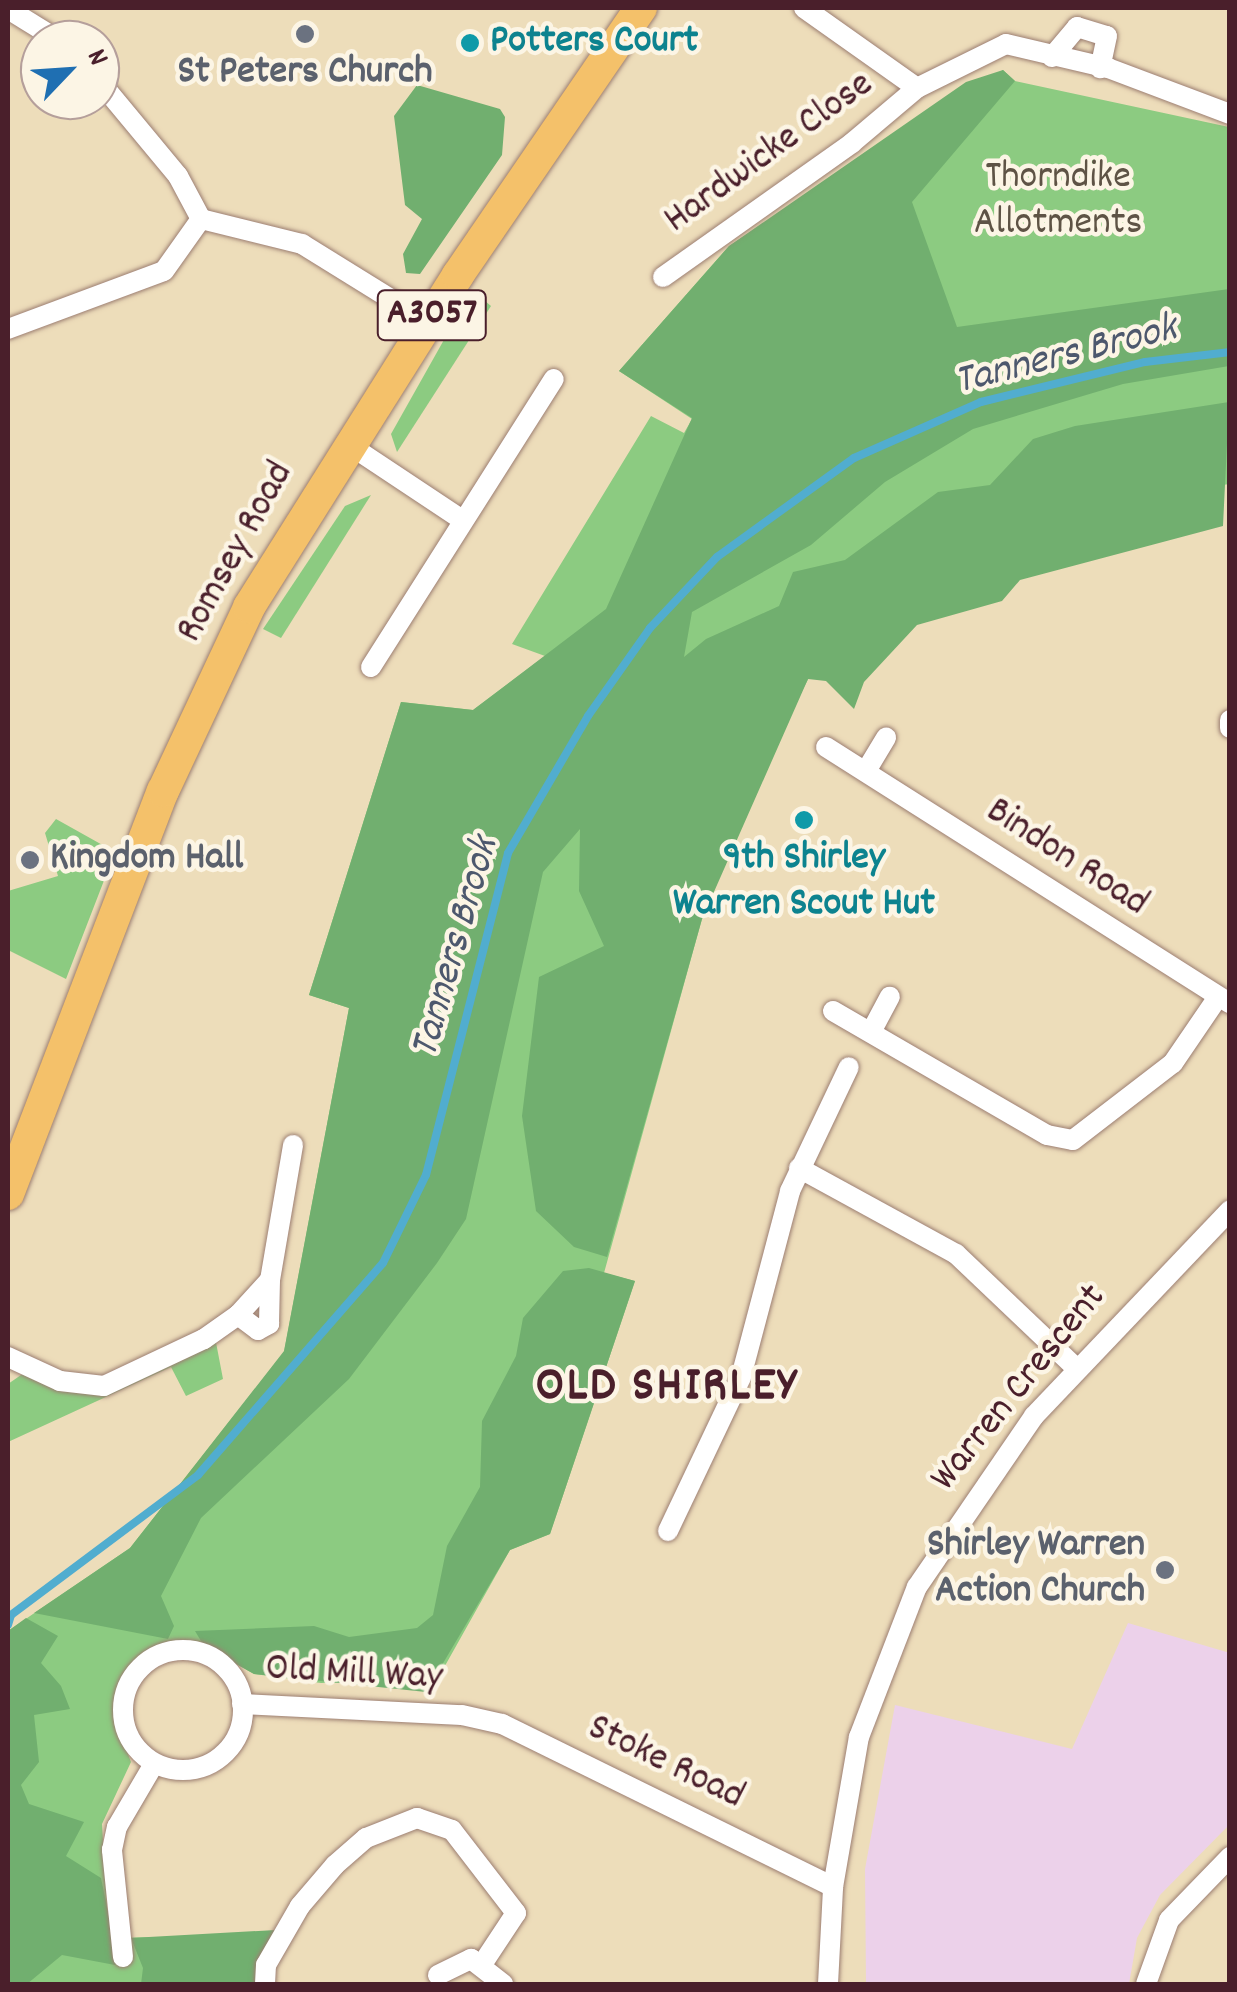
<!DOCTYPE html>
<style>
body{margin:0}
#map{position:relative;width:1237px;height:1992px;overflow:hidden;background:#edddba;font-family:Dekko,sans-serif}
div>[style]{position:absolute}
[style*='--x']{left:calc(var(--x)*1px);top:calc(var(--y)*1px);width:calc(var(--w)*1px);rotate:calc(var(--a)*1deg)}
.built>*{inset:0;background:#ecd1ea}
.green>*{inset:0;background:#8ccb81}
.forest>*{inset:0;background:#71af6f}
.stream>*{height:8px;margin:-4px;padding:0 4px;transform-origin:4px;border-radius:4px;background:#51adcf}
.roads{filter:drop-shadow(0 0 2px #9c7e72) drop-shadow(0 0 2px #9c7e72)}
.street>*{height:20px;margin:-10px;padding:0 10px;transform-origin:10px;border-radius:10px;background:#fff}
.street>.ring{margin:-10px;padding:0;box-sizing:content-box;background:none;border:20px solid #fff;border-radius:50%}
.primary>*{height:32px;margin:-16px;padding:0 16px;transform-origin:16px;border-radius:16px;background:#f4c16a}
.dots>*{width:28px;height:28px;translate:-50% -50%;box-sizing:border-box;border:5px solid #fcf5e5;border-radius:50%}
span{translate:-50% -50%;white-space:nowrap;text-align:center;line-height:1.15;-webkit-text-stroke:9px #fcf5e5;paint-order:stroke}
.shield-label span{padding:2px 8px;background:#fcf5e5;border:2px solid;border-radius:8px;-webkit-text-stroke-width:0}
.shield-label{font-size:38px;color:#4a1f2b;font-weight:700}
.culture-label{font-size:40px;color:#0d838f;font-weight:700}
.left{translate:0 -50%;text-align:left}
.worship-label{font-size:40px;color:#5b616d;font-weight:700}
.right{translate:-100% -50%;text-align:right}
.street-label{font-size:40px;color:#4a1f2b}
.park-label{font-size:40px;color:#5e5345}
.water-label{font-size:42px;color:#4d586d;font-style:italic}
.district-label{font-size:50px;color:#4a1f2b;font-weight:700;letter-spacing:2.5px}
.frame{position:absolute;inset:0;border:10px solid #4a1f2b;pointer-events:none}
.north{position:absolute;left:20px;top:20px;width:100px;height:100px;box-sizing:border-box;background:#fcf5e5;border:2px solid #b59f9b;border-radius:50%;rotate:65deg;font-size:28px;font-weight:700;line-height:40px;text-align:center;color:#4a1f2b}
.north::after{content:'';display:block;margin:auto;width:35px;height:45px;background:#1f6fb2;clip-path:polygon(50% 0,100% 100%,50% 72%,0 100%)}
</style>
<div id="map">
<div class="built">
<div style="clip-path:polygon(1128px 1623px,1230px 1653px,1229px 1825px,1160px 1895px,1137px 1938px,1129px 1984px,866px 1984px,865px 1869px,895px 1705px,1072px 1749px)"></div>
</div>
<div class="green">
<div style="clip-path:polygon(1003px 70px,1015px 81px,1229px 127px,1229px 484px,1149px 498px,829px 639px,775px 743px,702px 919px,604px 1273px,635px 1281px,550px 1534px,510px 1550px,437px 1680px,321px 1683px,254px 1674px,204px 1646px,168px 1642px,145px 1654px,126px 1672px,117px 1701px,117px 1725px,131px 1762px,102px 1824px,109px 1938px,213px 1936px,231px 1984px,8px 1984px,8px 1631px,130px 1548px,284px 1352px,349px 1008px,309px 995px,401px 702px,473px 710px,545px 656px,512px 644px,651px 416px,684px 433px,692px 419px,619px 371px,729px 246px)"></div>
<div style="clip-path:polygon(472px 290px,491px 306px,397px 452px,391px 434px)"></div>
<div style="clip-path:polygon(371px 495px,281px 638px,263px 629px,345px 506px)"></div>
<div style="clip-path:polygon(56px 819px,115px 852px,66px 979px,8px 950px,8px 891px,58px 876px,45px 833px)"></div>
<div style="clip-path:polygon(214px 1332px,223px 1379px,186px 1396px,171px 1367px,8px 1442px,8px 1384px,34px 1366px,104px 1386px)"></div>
</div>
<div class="forest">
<div style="clip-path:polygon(1003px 70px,1015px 81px,912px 202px,957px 327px,1229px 289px,1229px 366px,1123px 384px,973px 429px,885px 482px,811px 545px,692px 612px,684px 657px,706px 639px,779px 606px,793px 572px,845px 560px,938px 492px,990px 485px,1033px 439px,1075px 426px,1229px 402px,1223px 526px,1020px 580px,1002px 601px,917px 625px,864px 682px,854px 709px,826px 681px,808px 679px,702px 919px,607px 1257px,574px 1247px,536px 1211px,522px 1116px,539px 977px,604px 946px,579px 891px,580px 829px,543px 872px,466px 1219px,437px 1263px,349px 1379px,201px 1518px,161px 1596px,174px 1626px,168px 1639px,34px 1613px,130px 1548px,284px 1351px,349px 1008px,309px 995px,401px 702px,473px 710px,606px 609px,692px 418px,619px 371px,729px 246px,966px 82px)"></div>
<div style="clip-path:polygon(417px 85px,500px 109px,505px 117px,502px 155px,420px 274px,406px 273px,403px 254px,422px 219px,405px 205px,394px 116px)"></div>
<div style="clip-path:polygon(589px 1268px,635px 1281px,550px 1534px,510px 1550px,426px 1692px,254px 1674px,204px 1646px,195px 1631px,314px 1626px,349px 1637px,417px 1628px,433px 1615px,447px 1546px,480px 1487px,482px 1421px,516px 1356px,523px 1318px,563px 1271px)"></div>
<div style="clip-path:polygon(26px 1618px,58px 1636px,41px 1663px,61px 1686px,70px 1709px,34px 1715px,39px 1762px,21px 1785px,29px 1804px,84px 1822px,66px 1856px,101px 1878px,117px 1955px,115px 1965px,62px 1955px,27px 1984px,8px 1984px,8px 1631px)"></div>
<div style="clip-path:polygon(276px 1930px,259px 1984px,141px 1984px,143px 1968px,131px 1938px)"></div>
</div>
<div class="stream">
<div style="--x:8;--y:1625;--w:10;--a:-73"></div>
<div style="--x:11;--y:1615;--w:234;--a:-36.8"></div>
<div style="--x:198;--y:1475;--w:281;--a:-48.9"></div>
<div style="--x:383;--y:1263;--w:98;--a:-64"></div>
<div style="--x:426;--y:1175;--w:332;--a:-75.7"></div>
<div style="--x:508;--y:853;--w:159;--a:-59.7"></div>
<div style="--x:588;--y:716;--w:108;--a:-54.8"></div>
<div style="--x:650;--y:628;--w:98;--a:-46.7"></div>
<div style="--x:717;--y:557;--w:169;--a:-35.9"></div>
<div style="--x:854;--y:458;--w:139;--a:-23.8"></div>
<div style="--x:981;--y:402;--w:169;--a:-13.7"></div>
<div style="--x:1145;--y:362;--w:86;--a:-6.7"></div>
</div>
<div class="roads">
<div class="street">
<div style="--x:804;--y:8;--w:138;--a:35.3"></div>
<div style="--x:917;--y:88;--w:99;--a:-26.3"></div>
<div style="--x:1006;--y:44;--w:105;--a:13.2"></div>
<div style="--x:1108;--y:68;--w:130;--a:20.7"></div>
<div style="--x:8;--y:9;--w:59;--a:31.8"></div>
<div style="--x:1052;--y:57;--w:39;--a:-50"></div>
<div style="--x:1077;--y:27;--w:31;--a:17"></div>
<div style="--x:1107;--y:36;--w:33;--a:102"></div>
<div style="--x:100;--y:82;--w:122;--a:50.3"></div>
<div style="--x:178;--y:176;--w:49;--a:61.9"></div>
<div style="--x:201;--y:219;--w:104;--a:13.9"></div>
<div style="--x:302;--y:244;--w:148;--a:31.8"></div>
<div style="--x:663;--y:277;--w:232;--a:-35.3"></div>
<div style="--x:852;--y:143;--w:85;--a:-40.2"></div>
<div style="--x:8;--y:329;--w:166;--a:-20.4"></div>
<div style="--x:164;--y:271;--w:64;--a:-54.6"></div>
<div style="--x:348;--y:444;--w:136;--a:33.6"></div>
<div style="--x:371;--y:667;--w:341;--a:-57.6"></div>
<div style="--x:1230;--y:720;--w:8;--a:90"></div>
<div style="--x:826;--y:747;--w:478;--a:32.4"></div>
<div style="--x:866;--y:771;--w:39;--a:-59"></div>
<div style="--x:833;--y:1011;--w:247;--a:30.1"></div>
<div style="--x:1047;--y:1135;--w:26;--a:11"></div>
<div style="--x:1073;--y:1140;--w:126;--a:-37.6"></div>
<div style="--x:1173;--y:1063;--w:80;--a:-55.7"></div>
<div style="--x:871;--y:1032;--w:40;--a:-62"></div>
<div style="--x:799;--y:1168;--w:179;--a:28.7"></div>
<div style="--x:956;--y:1254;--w:166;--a:43.5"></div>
<div style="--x:238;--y:1315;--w:25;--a:37"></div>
<div style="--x:258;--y:1330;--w:13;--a:-29"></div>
<div style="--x:269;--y:1324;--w:44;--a:-88.7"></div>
<div style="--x:8;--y:1357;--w:57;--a:24.8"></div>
<div style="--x:60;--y:1381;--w:44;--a:6.5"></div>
<div style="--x:104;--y:1386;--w:110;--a:-25.2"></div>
<div style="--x:204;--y:1339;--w:42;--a:-35.2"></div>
<div style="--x:238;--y:1315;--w:47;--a:-47.6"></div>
<div style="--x:270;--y:1280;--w:137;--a:-80.3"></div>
<div style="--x:668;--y:1531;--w:170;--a:-64.6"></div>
<div style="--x:741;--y:1377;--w:192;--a:-75.2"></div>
<div style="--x:790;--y:1191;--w:137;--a:-64.6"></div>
<div class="ring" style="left:123px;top:1650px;width:100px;height:100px"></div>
<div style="--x:242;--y:1704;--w:220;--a:2.9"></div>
<div style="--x:462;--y:1715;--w:41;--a:12.7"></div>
<div style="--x:502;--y:1724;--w:369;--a:26.2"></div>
<div style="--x:123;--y:1957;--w:108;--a:-95.9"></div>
<div style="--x:112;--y:1850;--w:24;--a:-78"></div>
<div style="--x:117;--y:1827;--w:73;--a:-59.6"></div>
<div style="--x:438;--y:1975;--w:37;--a:-26"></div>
<div style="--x:471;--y:1959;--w:41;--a:38"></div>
<div style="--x:265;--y:1984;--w:19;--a:-87"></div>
<div style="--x:266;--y:1965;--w:68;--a:-60"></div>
<div style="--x:300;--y:1906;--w:54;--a:-49.5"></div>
<div style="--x:335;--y:1865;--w:41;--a:-41.1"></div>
<div style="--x:366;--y:1838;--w:55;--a:-21.4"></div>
<div style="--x:417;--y:1818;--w:37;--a:19"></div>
<div style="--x:452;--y:1830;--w:105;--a:52.4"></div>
<div style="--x:516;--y:1913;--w:60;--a:123.4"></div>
<div style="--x:828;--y:1984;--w:97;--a:-87"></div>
<div style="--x:833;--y:1887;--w:152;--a:-80.2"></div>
<div style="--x:859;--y:1737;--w:161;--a:-68.9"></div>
<div style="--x:917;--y:1587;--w:207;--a:-55.6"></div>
<div style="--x:1034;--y:1416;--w:284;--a:-46.4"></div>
<div style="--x:1146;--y:1984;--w:68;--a:-70.2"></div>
<div style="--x:1169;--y:1920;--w:88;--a:-45.9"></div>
</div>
<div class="primary">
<div style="--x:8;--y:1194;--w:432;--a:-69"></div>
<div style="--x:163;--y:791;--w:203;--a:-64.9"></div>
<div style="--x:249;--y:607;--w:392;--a:-57.8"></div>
<div style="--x:458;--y:275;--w:324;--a:-55.6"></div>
</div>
</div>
<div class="dots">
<div style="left:305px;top:34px;background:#6b7280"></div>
<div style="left:470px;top:43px;background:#0f9aa8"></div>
<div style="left:804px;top:820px;background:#0f9aa8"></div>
<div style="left:30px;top:860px;background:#6b7280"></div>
<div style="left:1165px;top:1570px;background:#6b7280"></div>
</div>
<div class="shield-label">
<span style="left:432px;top:315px">A3057</span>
</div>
<div class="culture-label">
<span class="left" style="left:490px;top:43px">Potters Court</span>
<span style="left:804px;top:883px">9th Shirley<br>Warren Scout Hut</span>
</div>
<div class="worship-label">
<span style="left:305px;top:74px">St Peters Church</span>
<span class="left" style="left:50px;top:860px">Kingdom Hall</span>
<span class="right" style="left:1145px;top:1570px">Shirley Warren<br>Action Church</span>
</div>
<div class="street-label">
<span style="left:770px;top:154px;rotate:-36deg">Hardwicke Close</span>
<span style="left:237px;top:553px;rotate:-61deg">Romsey Road</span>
<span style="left:1066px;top:859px;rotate:33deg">Bindon Road</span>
<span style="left:1020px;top:1389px;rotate:-51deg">Warren Crescent</span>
<span style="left:354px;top:1675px;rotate:3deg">Old Mill Way</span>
<span style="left:665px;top:1764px;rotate:26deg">Stoke Road</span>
</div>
<div class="park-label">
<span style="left:1058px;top:202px">Thorndike<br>Allotments</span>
</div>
<div class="water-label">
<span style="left:1066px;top:357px;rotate:-14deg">Tanners Brook</span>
<span style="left:457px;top:948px;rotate:-74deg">Tanners Brook</span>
</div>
<div class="district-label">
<span style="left:667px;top:1389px">OLD SHIRLEY</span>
</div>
<div class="frame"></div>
<div class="north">N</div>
</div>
